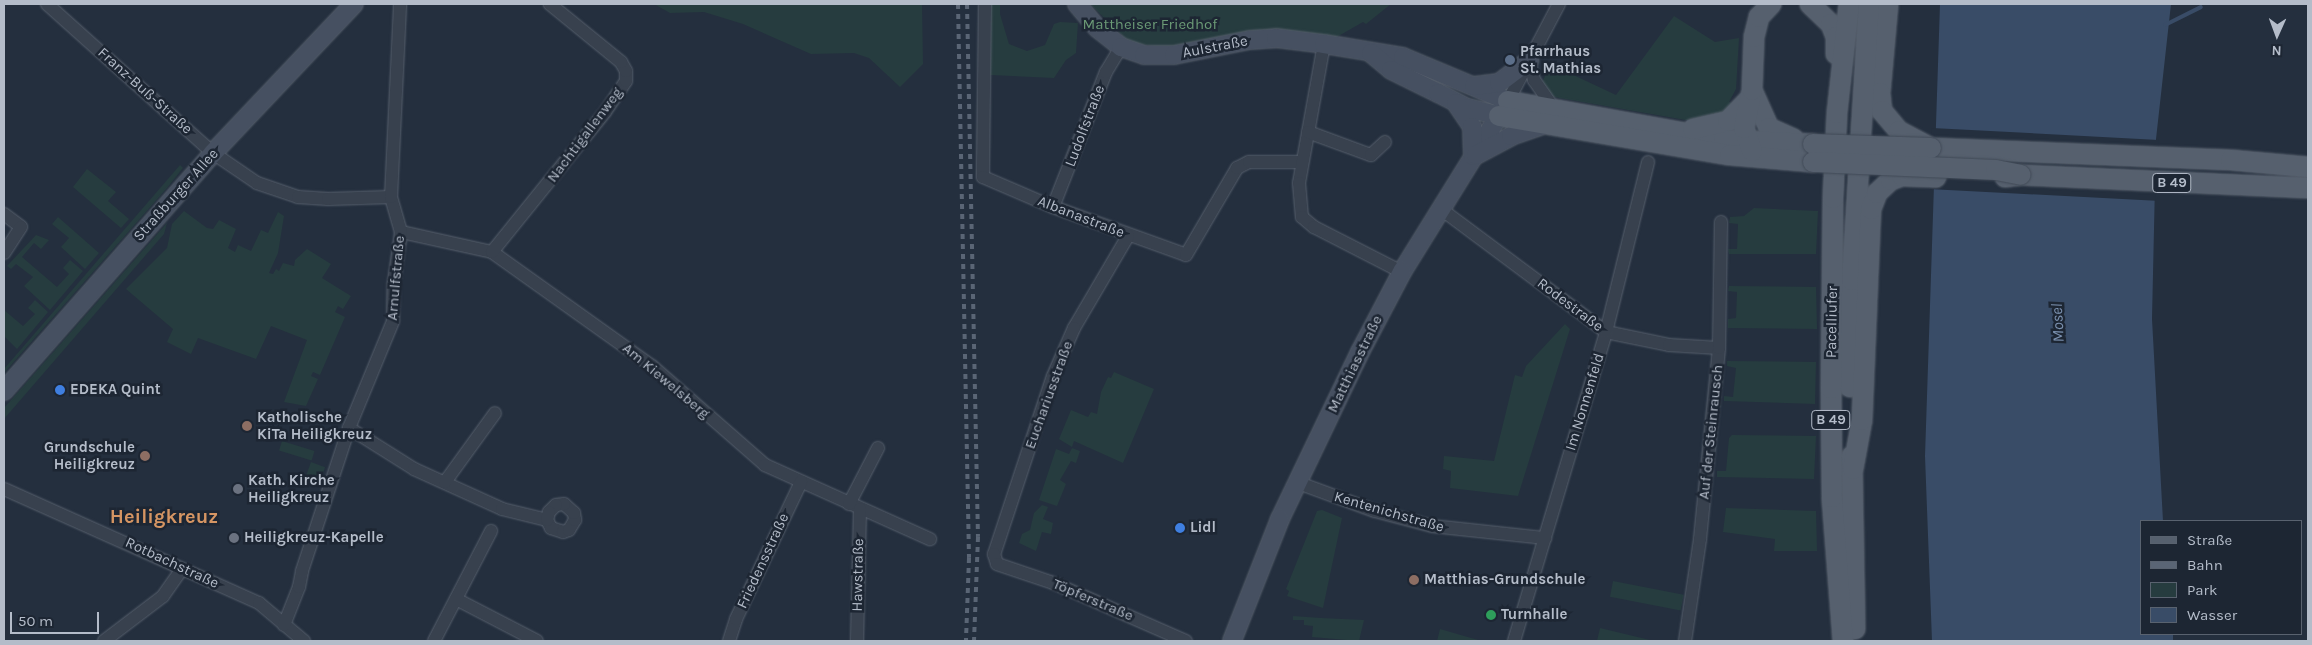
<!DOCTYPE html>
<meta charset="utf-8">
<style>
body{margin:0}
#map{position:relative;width:2312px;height:645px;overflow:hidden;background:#242f3e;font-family:Karla,sans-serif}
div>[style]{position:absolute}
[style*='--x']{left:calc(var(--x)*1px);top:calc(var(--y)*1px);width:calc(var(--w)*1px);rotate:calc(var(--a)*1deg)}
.green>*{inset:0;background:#263c3f;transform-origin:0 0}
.water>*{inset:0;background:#394c67}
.pier>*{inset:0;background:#242f3e;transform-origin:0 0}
.stream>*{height:4px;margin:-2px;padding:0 2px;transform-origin:2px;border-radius:2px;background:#394c67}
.roads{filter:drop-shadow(0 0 1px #565f6c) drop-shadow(0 0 1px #565f6c)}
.street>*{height:12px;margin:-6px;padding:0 6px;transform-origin:6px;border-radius:6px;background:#38414e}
.secondary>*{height:18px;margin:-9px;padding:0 9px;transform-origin:9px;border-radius:9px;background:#465061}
.primary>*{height:20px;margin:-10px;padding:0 10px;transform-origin:10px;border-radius:10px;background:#56606e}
.rail>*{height:4px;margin-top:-2px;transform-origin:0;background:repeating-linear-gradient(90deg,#5a6575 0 5px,transparent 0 10px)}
.bridges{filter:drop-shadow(0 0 1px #414a57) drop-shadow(0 0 1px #414a57)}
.primary-bridge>*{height:20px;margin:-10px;padding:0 10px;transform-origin:10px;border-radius:10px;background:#56606e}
.dots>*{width:14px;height:14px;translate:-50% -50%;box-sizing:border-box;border:2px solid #1d2633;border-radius:50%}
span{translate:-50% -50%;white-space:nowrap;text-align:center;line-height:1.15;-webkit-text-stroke:5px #1d2633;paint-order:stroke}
.shield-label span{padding:1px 4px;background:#1d2633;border:1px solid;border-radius:4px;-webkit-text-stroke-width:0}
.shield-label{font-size:14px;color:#b4bcc9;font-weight:700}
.park-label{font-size:15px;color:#6b9a76}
.street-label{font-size:15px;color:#b4bcc9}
.poi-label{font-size:15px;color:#b4bcc9;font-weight:700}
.left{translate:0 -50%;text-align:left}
.right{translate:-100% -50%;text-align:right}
.water-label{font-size:16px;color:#7c92b1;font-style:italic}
.district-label{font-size:20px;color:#d59563;font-weight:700}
.frame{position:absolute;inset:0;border:5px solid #b4bcc9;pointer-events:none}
.legend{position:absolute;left:2140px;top:520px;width:162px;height:115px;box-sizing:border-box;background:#1d2633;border:1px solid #59626f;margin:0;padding:6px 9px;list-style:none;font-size:15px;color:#b4bcc9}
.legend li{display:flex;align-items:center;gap:10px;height:25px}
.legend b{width:25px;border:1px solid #59626f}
.north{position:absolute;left:2252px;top:10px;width:50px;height:50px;-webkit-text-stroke:4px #1d2633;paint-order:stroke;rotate:182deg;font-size:14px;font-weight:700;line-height:20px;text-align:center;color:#b4bcc9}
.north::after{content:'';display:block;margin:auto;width:18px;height:22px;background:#b4bcc9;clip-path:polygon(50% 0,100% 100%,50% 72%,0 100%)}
.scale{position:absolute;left:10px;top:612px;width:89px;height:22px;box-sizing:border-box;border:2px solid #b4bcc9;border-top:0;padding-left:6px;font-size:15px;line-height:18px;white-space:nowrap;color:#b4bcc9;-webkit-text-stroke:4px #1d2633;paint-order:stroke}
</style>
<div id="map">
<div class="green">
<div style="clip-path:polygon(654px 4px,922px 4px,923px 64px,900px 87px,869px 58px,854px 53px,811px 54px,743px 24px,704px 12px,670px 13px)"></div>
<div style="clip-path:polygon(988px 4px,1000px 4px,1000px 14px,1009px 44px,1027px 51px,1045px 45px,1054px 24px,1060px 22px,1078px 23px,1076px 53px,1066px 60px,1054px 78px,990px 75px)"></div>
<div style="clip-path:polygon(1090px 4px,1391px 4px,1366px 24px,1363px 22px,1335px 38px,1260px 30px,1202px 43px,1163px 47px,1130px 43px)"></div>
<div style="clip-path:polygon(1674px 16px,1715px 42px,1739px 38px,1736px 89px,1729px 102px,1734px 104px,1728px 113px,1697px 122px,1554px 97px,1544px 92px,1542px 83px,1550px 64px,1616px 95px)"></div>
<div style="clip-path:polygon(180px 165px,183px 168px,167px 188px,4px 373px,4px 369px)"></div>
<div style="clip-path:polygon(87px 169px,116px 192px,108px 201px,129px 219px,121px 228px,73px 187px)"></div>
<div style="clip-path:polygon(1754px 208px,1818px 211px,1816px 254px,1729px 254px,1728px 249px,1737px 249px,1738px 224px,1729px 223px,1730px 217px,1744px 216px)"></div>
<div style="clip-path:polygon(184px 211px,207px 228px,213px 229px,219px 220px,236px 229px,228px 248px,235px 252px,238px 245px,251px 251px,261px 230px,268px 233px,278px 212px,284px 216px,278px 253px,269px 273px,273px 274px,276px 269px,279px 271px,283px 263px,294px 266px,295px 260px,307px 249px,331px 264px,322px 278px,351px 296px,343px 309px,338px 306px,335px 312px,345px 317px,320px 375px,313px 372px,311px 376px,318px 379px,306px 406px,284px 402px,307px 340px,271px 326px,256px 359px,198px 338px,191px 354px,167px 342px,173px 329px,126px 289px,167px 248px,172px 224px)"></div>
<div style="clip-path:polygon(58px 217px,99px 253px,85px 269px,61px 247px,69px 238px,52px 224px)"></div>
<div style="clip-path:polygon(167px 223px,164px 234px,4px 419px,4px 408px)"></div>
<div style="clip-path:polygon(36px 235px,49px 240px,41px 249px,34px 243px,22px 257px,57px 287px,69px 274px,63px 268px,70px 260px,83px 271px,50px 310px,24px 286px,33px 277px,16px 264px,11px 269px,7px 266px)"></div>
<div style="clip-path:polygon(1729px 286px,1816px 287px,1817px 329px,1728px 328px,1728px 319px,1736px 318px,1737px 292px,1728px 291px)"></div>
<div style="clip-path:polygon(35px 300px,48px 312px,17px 349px,4px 336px,4px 310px,23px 326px,35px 314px,28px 308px)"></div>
<div style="clip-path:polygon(1565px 324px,1570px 329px,1518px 496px,1450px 488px,1451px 471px,1443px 469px,1444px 456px,1494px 461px,1515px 375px,1522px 377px,1526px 366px)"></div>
<div style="clip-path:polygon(1727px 361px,1816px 362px,1815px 404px,1724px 401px,1724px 396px,1733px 397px,1736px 368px,1727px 366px)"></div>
<div style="clip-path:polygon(1114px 372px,1154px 389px,1123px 463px,1074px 441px,1072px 447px,1059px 439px,1071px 410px,1088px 417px,1091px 412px,1097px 414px,1101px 392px,1108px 377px,1111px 378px)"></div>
<div style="clip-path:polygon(1732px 435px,1816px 436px,1814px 479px,1717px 477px,1717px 471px,1726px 471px,1729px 438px)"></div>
<div style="left:282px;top:441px;width:34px;height:10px;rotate:17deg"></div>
<div style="clip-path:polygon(1072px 448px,1080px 451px,1076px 463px,1071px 461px,1060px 480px,1066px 484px,1057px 506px,1039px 500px,1056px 449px,1069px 454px)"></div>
<div style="left:311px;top:462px;width:15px;height:20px;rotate:20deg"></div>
<div style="clip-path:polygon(1042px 505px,1048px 507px,1043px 519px,1053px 523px,1051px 534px,1042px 532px,1036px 551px,1019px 543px,1022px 534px,1030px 530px,1034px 513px)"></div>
<div style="clip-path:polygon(1726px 508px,1816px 511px,1817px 551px,1774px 551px,1775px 539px,1723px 532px)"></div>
<div style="clip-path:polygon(1322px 510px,1342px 518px,1323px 608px,1287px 596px,1289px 591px,1286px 589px,1317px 511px)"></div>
<div style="left:1613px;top:581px;width:72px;height:16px;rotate:11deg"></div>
<div style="clip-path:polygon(1293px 616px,1321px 618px,1364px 620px,1359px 641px,1347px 640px,1312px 637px,1313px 626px,1304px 625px,1304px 620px,1293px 620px)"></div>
<div style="clip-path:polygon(1600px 628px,1654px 641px,1597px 641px)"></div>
<div style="clip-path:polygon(1440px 629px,1471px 638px,1482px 641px,1437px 641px)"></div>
</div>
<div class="water">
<div style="clip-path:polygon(1940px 4px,2171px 4px,2156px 139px,2152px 319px,2163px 521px,2141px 521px,2141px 634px,2173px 634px,2173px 641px,1932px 641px,1925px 456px)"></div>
</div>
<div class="pier">
<div style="left:1932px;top:128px;width:227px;height:61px;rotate:3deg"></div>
</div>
<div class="stream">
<div style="--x:2165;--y:25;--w:40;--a:-26.6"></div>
</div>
<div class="roads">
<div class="street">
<div style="--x:47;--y:4;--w:223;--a:41.9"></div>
<div style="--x:213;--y:153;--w:53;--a:34.3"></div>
<div style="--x:257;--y:183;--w:43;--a:18.9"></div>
<div style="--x:298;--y:197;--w:30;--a:4"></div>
<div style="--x:328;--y:199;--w:63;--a:-1.8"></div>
<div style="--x:985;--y:4;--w:173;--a:90.7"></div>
<div style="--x:983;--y:177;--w:76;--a:23.2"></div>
<div style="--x:1053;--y:207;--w:141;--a:19.8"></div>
<div style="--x:1186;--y:255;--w:101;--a:-59.6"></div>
<div style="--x:1237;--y:168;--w:13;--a:-27"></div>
<div style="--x:1249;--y:162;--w:53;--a:0"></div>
<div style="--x:1324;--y:44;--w:141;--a:100.2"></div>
<div style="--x:1299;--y:183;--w:34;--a:85"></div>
<div style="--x:1302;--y:217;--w:16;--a:40"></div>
<div style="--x:1314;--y:227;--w:99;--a:27.1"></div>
<div style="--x:1529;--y:60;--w:21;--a:76"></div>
<div style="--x:1534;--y:80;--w:37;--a:55"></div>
<div style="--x:1508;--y:101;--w:110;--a:-62.3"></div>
<div style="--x:1308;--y:132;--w:67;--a:20.1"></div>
<div style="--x:1371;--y:155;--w:19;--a:-43"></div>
<div style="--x:1053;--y:207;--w:145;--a:-68.6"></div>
<div style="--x:1106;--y:72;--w:29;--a:-59"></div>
<div style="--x:1441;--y:209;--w:206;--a:36.7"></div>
<div style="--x:1606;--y:332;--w:64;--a:11.7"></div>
<div style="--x:1669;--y:345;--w:50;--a:3.4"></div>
<div style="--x:4;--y:214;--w:21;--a:37"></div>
<div style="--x:21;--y:227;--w:31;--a:123"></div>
<div style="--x:401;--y:232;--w:93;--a:12.4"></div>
<div style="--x:492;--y:252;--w:196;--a:35.5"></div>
<div style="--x:652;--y:366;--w:150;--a:41.2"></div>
<div style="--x:765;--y:465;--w:181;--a:24.2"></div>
<div style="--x:1128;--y:236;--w:107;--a:120.4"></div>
<div style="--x:1074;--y:328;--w:52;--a:113.6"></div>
<div style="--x:1053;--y:376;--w:188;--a:108.3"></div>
<div style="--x:994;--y:554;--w:10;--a:73"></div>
<div style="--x:997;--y:564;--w:59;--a:18.7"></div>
<div style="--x:1053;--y:583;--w:145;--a:23.6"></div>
<div style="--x:492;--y:252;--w:180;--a:-51.1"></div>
<div style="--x:605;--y:112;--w:37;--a:-56"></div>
<div style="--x:626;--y:81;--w:10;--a:-90"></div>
<div style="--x:626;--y:71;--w:10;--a:-119"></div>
<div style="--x:621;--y:62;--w:92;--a:-140.8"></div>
<div style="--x:349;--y:428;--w:77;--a:32.2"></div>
<div style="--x:414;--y:469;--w:97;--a:24.4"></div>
<div style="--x:502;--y:509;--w:46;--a:13.7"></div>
<div style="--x:547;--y:520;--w:9;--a:63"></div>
<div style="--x:551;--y:528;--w:13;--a:18"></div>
<div style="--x:563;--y:532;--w:6;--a:-18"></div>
<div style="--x:569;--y:530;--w:12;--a:-59"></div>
<div style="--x:575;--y:520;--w:7;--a:-98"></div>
<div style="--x:574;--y:513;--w:13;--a:-138"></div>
<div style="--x:564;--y:504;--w:8;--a:173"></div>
<div style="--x:556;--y:505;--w:10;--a:135"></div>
<div style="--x:549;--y:512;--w:8;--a:104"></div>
<div style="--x:445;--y:482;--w:85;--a:-54.1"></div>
<div style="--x:1296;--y:482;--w:84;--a:20.2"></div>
<div style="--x:1375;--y:511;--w:59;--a:14.7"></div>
<div style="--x:1432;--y:526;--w:114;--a:6.1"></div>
<div style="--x:4;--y:489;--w:279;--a:24.1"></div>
<div style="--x:259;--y:603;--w:59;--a:40.2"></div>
<div style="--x:849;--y:504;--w:63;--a:-62.6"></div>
<div style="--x:456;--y:599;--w:91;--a:27.4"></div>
<div style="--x:284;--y:625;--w:41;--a:-68.5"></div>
<div style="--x:299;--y:587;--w:16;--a:-79"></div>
<div style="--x:302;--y:571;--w:151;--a:-71.8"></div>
<div style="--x:349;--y:428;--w:116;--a:-67.6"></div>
<div style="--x:393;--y:321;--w:39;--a:-89"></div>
<div style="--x:394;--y:282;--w:50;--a:-82"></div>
<div style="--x:401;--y:232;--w:36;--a:-106"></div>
<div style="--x:391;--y:197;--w:193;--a:-87.3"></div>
<div style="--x:104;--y:641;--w:74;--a:-37.3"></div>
<div style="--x:163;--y:596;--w:33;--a:-55"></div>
<div style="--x:434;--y:641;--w:124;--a:-62.6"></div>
<div style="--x:729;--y:641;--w:23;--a:-72"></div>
<div style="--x:736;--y:619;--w:152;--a:-64.6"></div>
<div style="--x:857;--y:641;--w:132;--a:-88.7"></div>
<div style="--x:1514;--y:641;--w:322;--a:-73.4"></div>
<div style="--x:1606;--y:332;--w:175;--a:-76.1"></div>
<div style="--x:1685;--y:641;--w:103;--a:-81.6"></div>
<div style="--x:1700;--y:539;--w:192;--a:-84.3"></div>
<div style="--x:1719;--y:348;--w:126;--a:-89.1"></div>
</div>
<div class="secondary">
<div style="--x:1077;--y:4;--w:31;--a:50"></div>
<div style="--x:1097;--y:28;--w:31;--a:38"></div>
<div style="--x:1121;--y:47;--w:24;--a:19"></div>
<div style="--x:1144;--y:55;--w:30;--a:0"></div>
<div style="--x:1174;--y:55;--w:77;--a:-11.2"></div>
<div style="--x:1250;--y:40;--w:26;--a:-4"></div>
<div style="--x:1276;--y:38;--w:48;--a:7.1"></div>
<div style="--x:1324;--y:44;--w:80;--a:9.3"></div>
<div style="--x:1403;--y:57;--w:114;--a:22.7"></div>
<div style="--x:1508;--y:101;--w:201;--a:121.8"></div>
<div style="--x:1402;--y:272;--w:90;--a:117.7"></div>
<div style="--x:1360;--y:352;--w:185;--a:115.6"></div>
<div style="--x:1280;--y:519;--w:131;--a:111.5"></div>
<div style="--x:1371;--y:53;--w:26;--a:40"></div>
<div style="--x:1391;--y:70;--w:52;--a:26.1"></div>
<div style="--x:1438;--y:93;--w:34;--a:27"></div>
<div style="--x:1468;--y:108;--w:32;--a:14"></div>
<div style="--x:1474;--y:86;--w:25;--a:-7"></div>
<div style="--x:1499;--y:83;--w:38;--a:-37"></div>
<div style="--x:1456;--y:103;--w:29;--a:56"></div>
<div style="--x:1472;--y:127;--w:29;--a:88"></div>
<div style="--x:1476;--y:155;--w:40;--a:-28"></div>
<div style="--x:1511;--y:136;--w:36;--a:-19"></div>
<div style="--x:4;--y:391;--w:317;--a:-48.7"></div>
<div style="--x:213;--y:153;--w:205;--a:-46.6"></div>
</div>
<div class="primary">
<div style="--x:1810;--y:4;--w:29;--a:44"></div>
<div style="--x:1831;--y:24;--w:14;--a:69"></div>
<div style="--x:1836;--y:37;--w:17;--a:90"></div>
<div style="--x:1888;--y:4;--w:89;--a:95.1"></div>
<div style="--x:1880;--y:93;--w:18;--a:84"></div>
<div style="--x:1882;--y:111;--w:26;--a:50"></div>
<div style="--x:1899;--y:131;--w:36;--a:28"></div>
<div style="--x:1931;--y:148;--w:300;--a:2.3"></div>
<div style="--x:2231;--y:160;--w:77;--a:5.2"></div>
<div style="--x:1752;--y:90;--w:42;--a:65.9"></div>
<div style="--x:1769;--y:128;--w:27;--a:24"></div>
<div style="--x:1508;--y:101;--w:219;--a:10.2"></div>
<div style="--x:1724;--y:140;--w:89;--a:2.6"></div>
<div style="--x:1499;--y:116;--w:234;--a:9.6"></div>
<div style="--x:1730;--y:155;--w:83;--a:4.8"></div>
<div style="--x:1693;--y:129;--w:36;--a:-13"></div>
<div style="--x:1728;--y:121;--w:29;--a:-46"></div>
<div style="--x:1752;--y:151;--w:24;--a:-109"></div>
<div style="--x:1744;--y:128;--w:39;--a:-78"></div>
<div style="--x:1752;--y:90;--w:53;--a:-87.8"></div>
<div style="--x:1754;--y:37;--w:21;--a:-76"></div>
<div style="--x:1759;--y:17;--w:18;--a:-47"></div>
<div style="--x:2005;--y:177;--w:16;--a:-7"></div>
<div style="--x:2021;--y:175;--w:287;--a:2.6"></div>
<div style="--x:1850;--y:387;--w:107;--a:-88.9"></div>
<div style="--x:1852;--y:280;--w:277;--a:-86.5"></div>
<div style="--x:1852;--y:456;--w:173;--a:89"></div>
<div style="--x:1853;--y:469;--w:50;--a:-79.6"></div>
<div style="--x:1862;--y:420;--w:211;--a:-87.6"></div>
<div style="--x:1871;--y:209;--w:17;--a:-69"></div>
<div style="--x:1877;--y:193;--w:19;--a:-43"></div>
<div style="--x:1891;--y:180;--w:12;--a:-20"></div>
<div style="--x:1902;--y:176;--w:34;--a:2"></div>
<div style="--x:1843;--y:641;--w:144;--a:-94.4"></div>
<div style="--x:1832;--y:497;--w:109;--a:-90.5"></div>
<div style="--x:1831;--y:388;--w:190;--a:-89.4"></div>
<div style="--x:1833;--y:198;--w:85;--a:-87.3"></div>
<div style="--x:1837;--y:113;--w:110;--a:-83.7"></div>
</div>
</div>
<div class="rail">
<div style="--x:958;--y:4;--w:554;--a:88.86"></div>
<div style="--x:969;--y:558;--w:83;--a:92.1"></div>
<div style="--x:967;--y:4;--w:533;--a:88.82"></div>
<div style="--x:978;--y:537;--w:104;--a:92.2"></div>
</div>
<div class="bridges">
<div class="primary-bridge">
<div style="--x:1813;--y:144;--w:118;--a:1.9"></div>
<div style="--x:1813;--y:162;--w:183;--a:2.5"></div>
<div style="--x:1996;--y:170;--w:25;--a:11"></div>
</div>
</div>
<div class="dots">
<div style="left:1510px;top:60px;background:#5c6f8a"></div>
<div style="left:60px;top:390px;background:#3f7fe0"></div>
<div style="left:247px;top:426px;background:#8d6e63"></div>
<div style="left:145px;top:456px;background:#8d6e63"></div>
<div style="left:238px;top:489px;background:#6b7280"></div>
<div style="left:1180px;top:528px;background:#3f7fe0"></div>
<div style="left:234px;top:538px;background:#6b7280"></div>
<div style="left:1414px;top:580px;background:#8d6e63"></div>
<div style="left:1491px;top:615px;background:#2e9e5b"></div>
</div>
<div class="shield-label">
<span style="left:2172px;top:183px">B 49</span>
<span style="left:1831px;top:420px">B 49</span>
</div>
<div class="park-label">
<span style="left:1150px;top:25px">Mattheiser Friedhof</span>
</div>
<div class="street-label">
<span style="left:1215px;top:47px;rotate:-11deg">Aulstraße</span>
<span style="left:145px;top:91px;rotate:42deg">Franz-Buß-Straße</span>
<span style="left:1085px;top:126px;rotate:-69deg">Ludolfstraße</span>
<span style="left:585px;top:135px;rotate:-53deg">Nachtigallenweg</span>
<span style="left:176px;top:195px;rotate:-48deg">Straßburger Allee</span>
<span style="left:1081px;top:217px;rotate:21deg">Albanastraße</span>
<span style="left:396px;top:278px;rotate:-85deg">Arnulfstraße</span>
<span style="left:1570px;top:305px;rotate:37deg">Rodestraße</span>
<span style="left:1832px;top:322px;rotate:-89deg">Pacelliufer</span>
<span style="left:1355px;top:364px;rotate:-64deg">Matthiasstraße</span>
<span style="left:666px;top:381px;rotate:40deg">Am Kiewelsberg</span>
<span style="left:1049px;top:395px;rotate:-70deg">Euchariusstraße</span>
<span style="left:1585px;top:402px;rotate:-73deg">Im Nonnenfeld</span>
<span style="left:1711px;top:432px;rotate:-84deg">Auf der Steinrausch</span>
<span style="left:1389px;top:512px;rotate:16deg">Kentenichstraße</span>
<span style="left:763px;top:561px;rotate:-65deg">Friedensstraße</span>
<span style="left:172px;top:563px;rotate:25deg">Rotbachstraße</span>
<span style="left:858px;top:575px;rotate:-89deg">Hawstraße</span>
<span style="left:1093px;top:600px;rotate:23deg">Töpferstraße</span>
</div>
<div class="poi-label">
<span class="left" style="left:1520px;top:60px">Pfarrhaus<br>St. Mathias</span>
<span class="left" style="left:70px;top:390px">EDEKA Quint</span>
<span class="left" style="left:257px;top:426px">Katholische<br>KiTa Heiligkreuz</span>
<span class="right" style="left:135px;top:456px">Grundschule<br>Heiligkreuz</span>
<span class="left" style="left:248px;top:489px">Kath. Kirche<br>Heiligkreuz</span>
<span class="left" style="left:1190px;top:528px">Lidl</span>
<span class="left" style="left:244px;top:538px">Heiligkreuz-Kapelle</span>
<span class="left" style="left:1424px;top:580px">Matthias-Grundschule</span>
<span class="left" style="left:1501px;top:615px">Turnhalle</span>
</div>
<div class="water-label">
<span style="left:2058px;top:323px;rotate:-93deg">Mosel</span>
</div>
<div class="district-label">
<span style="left:164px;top:516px">Heiligkreuz</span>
</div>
<div class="frame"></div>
<ul class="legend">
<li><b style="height:6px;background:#56606e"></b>Straße</li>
<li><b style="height:6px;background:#5a6575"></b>Bahn</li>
<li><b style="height:14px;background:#263c3f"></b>Park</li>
<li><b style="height:14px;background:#394c67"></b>Wasser</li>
</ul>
<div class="north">N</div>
<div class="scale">50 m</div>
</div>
